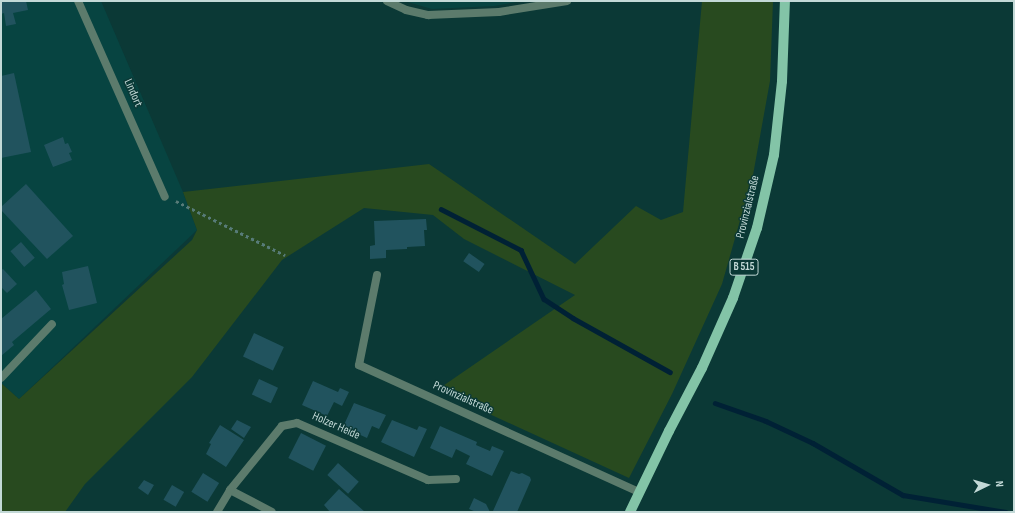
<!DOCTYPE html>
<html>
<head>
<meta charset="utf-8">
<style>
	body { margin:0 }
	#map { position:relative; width:1015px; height:513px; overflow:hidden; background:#0b3936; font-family:"Sofia Sans Condensed",sans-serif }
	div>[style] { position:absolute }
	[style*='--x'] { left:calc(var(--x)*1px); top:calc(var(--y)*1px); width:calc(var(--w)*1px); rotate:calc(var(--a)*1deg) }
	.built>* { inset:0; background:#074441 }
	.green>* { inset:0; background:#284a1f }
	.stream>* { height:4.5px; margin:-2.25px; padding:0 2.25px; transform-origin:2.25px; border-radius:2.25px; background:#002135 }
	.building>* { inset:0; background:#21535e; transform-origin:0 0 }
	.path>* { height:2.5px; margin-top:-1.25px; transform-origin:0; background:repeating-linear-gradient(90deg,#577b78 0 3px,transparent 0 6px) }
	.lane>* { height:8px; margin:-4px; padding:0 4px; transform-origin:4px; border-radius:4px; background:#5c7b6c }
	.street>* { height:8px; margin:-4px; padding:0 4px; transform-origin:4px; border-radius:4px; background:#5c7b6c }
	.primary>* { height:10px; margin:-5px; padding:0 5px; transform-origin:5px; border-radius:5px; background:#83c4a7 }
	span { translate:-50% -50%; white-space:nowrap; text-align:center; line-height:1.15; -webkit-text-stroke:3px #0b3936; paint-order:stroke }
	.shield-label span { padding:1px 3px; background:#0b3936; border:1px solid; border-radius:3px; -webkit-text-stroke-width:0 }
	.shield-label { font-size:11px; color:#c3d9d7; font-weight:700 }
	.street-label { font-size:12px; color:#c3d9d7 }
	.frame { position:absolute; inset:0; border:2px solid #c3d9d7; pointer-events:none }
	.north { position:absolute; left:967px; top:465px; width:40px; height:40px; -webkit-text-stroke:3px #0b3936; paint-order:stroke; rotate:85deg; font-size:11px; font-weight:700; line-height:16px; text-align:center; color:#c3d9d7 }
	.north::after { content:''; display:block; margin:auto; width:14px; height:18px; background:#c3d9d7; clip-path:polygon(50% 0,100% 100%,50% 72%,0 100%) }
</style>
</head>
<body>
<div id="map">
	<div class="built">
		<i style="clip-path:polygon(1px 1px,101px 1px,183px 192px,197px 230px,19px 399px,1px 383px)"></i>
		<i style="clip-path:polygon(404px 1px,522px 1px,494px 6px,432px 9px)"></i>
	</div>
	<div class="green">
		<i style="clip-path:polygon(702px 1px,773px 1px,770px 81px,753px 175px,722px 284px,672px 394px,629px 478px,437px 390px,575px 295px,464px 239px,433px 215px,364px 208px,282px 260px,192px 377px,85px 484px,65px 512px,1px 512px,1px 383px,19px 399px,192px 240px,197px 230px,183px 192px,429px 164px,575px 264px,636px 206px,661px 220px,683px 212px)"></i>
	</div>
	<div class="stream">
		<i style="--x:441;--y:209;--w:90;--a:27.1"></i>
		<i style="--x:521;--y:250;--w:54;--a:64.9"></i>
		<i style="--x:544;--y:299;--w:35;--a:33"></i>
		<i style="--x:573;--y:318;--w:111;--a:29.1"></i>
		<i style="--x:715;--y:403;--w:54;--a:19.4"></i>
		<i style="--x:766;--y:421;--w:52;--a:25.1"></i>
		<i style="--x:813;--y:443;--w:104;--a:30"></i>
		<i style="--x:903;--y:495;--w:104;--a:9.4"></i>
	</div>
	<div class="building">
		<i style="clip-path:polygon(1px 1px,26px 1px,28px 10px,13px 13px,16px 24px,6px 26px,4px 13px,1px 14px)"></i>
		<i style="clip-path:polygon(14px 73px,31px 152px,1px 158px,1px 76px)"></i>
		<i style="clip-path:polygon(63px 137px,65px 144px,68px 143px,72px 152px,69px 153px,72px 160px,53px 167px,44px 145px)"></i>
		<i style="clip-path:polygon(26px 184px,73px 236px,47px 259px,1px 210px,1px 207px)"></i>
		<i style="clip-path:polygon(426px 219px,427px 230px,424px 230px,425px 246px,407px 247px,407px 249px,386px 250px,386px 258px,370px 259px,370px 246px,375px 245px,374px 221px)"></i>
		<i style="left:21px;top:242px;width:21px;height:14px;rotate:49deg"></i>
		<i style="left:469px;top:253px;width:19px;height:10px;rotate:35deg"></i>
		<i style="clip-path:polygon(88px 266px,97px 303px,69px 310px,62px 285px,64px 284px,62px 272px)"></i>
		<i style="clip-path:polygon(3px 269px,17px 284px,7px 293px,1px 287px,1px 270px)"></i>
		<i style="clip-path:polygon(36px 290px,51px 309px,12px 342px,14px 345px,1px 356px,1px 319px)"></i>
		<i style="left:254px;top:333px;width:33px;height:26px;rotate:25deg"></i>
		<i style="left:259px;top:379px;width:21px;height:17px;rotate:25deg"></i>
		<i style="clip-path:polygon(313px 381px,338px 392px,340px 388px,349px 392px,342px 406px,334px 402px,327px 416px,302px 405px)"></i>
		<i style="clip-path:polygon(354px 403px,386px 415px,379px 429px,372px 426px,367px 438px,343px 427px)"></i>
		<i style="clip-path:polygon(237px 420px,251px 427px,244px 438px,231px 429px)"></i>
		<i style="clip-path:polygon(392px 420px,417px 430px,419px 426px,427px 429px,414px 457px,381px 442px)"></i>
		<i style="clip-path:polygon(220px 425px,244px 440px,226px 467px,206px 454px,211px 444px,209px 443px)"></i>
		<i style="clip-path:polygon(440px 426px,477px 442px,476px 445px,490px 451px,492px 446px,504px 451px,492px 476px,466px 464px,470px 456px,456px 449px,452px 458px,430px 448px)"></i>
		<i style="left:301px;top:433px;width:28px;height:28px;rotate:27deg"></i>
		<i style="left:338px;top:463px;width:28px;height:16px;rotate:42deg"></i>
		<i style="clip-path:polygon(511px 471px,519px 474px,522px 473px,530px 477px,531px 480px,517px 512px,496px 512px,493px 511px)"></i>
		<i style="left:203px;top:473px;width:19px;height:22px;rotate:32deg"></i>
		<i style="clip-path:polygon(144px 480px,154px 485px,148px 495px,138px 488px)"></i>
		<i style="left:172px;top:485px;width:14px;height:17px;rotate:30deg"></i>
		<i style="clip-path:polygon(339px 489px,365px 512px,330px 512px,324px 505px)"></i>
		<i style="clip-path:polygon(474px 498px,486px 504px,490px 512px,476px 512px,469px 509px)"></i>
	</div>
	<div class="path">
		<i style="--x:176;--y:201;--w:122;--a:26.4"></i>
	</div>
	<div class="lane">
		<i style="--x:387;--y:1;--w:21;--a:25"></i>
		<i style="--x:406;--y:10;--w:23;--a:13"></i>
		<i style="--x:428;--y:15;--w:71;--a:-2.4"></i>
		<i style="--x:499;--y:12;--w:69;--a:-9.2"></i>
		<i style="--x:377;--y:275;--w:92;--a:101.3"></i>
		<i style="--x:359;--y:365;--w:307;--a:24.4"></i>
		<i style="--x:1;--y:378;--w:74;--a:-46.6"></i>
	</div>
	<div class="street">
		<i style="--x:78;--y:1;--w:214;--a:66.1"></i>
		<i style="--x:230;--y:490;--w:47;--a:27.6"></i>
		<i style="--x:217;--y:512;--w:26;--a:-59"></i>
		<i style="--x:230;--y:490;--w:82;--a:-50.9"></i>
		<i style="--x:282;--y:426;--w:15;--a:-11"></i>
		<i style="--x:297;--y:423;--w:143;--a:23.5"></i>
		<i style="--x:428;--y:480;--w:28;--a:-2"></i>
	</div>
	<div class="primary">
		<i style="--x:630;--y:512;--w:90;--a:-64.3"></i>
		<i style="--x:669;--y:431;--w:71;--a:-62.4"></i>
		<i style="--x:702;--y:368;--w:77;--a:-66.1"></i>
		<i style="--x:733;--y:298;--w:74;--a:-71.1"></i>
		<i style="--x:757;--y:228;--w:75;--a:-76.9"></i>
		<i style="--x:774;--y:155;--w:74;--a:-83.8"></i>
		<i style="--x:782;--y:81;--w:80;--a:-87.9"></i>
	</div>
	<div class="shield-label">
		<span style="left:744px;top:267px">B 515</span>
	</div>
	<div class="street-label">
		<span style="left:133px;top:93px;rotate:66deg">Lindort</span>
		<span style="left:748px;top:207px;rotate:-76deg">Provinzialstraße</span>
		<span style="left:463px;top:398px;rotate:24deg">Provinzialstraße</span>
		<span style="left:336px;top:426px;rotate:24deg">Holzer Heide</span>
	</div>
	<div class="frame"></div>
	<div class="north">N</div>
</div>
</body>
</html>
